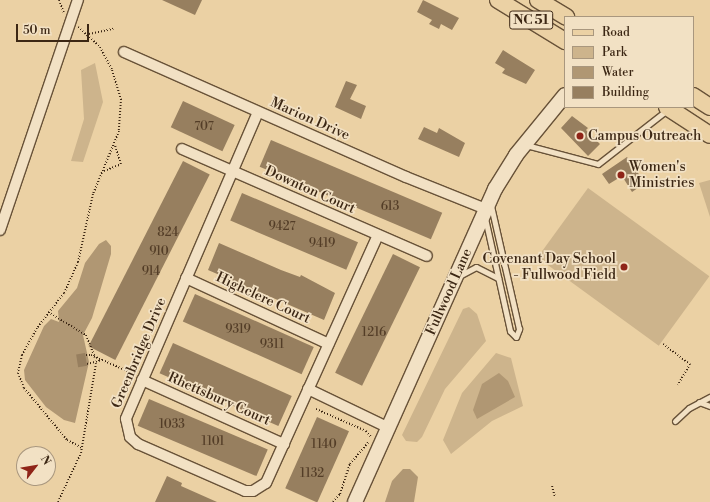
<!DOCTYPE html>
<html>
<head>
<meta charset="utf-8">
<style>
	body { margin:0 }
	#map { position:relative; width:710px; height:502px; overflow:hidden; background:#ebd1a4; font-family:"Libre Bodoni",serif }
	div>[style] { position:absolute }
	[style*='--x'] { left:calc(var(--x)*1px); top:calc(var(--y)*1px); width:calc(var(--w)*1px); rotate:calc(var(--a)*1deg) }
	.green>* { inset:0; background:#cdb48c; transform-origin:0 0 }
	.water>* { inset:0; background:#b09773 }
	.building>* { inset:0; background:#977f5f; transform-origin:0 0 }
	.path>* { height:2px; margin-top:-1px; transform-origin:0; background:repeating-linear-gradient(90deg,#3c2714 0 1px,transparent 0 3px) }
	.roads { filter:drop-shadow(1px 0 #685238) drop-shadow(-1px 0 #685238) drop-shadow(0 1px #685238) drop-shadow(0 -1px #685238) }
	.lane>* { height:5px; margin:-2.5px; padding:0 2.5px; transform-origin:2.5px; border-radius:2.5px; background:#f2e1c4 }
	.street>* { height:10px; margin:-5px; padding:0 5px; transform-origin:5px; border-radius:5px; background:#f2e1c4 }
	.secondary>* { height:14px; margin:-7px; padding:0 7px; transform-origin:7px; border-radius:7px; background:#f2e1c4 }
	.primary>* { height:16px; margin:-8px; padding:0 8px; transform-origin:8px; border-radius:8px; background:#ebd1a4 }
	.dots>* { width:11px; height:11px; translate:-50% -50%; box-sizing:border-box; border:2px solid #f2e1c4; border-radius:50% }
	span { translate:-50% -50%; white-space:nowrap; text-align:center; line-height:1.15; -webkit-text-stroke:3.5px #f2e1c4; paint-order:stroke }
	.number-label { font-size:12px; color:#533d27 }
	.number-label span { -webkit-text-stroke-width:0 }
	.shield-label span { padding:1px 3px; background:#f2e1c4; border:1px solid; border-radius:3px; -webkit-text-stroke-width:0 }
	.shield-label { font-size:13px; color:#3c2714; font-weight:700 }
	.street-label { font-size:14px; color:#3c2714 }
	.poi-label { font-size:14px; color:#3c2714 }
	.left { translate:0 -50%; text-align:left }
	.right { translate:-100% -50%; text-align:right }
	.legend { position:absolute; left:564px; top:16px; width:130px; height:92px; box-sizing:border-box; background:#f2e1c4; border:1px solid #a9977e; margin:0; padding:5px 7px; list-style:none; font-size:12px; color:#3c2714 }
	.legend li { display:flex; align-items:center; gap:8px; height:20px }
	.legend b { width:20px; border:1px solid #a9977e }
	.north { position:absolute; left:16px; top:446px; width:40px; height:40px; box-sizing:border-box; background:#f2e1c4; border:1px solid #a9977e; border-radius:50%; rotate:59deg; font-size:11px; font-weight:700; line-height:16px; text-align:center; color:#3c2714 }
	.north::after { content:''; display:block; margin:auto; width:14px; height:18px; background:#8f2418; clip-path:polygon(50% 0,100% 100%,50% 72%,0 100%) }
	.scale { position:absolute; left:16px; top:24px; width:73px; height:18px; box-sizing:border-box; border:2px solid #3c2714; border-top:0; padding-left:5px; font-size:12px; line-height:14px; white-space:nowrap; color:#3c2714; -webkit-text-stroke:3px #f2e1c4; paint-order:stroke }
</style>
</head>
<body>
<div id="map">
	<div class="green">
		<i style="clip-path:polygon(95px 63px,103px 102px,83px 162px,71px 161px,84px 119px,81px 70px)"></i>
		<i style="clip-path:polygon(710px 180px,710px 217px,699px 183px)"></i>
		<i style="left:588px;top:188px;width:150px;height:86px;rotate:36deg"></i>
		<i style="clip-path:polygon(469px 307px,477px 314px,486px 341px,445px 389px,422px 437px,417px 442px,406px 441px,402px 435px,463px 309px)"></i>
		<i style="clip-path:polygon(496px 353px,511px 358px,523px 406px,492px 421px,451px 454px,443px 440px,462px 393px)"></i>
	</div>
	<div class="water">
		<i style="clip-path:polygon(106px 240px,111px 246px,111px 254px,92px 318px,83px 335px,89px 362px,75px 423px,64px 420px,46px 407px,25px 380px,24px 370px,44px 326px,51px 319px,59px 322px,58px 311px,77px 288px,85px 263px,99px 244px)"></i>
		<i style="clip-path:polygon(499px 373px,508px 381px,515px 397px,477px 419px,473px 410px,482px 384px)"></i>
		<i style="clip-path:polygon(403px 469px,410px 469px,418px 477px,414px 502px,385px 502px,392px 481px)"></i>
	</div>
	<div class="building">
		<i style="clip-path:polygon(162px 0,202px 0,195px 15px)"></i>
		<i style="clip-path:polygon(423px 0,459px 18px,452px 30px,441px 24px,439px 29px,429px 24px,432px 20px,417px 12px)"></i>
		<i style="clip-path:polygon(503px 50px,535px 70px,526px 84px,502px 73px,505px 69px,495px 63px)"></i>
		<i style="clip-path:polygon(346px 81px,357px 85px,350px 99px,366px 106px,361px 119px,335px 107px)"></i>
		<i style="left:183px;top:101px;width:57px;height:29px;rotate:25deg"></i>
		<i style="clip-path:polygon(572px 116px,588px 128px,586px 130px,600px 144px,588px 156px,561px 128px)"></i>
		<i style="clip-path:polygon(424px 127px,437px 133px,439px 128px,465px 143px,459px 157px,418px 139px)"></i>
		<i style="left:271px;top:140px;width:186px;height:29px;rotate:23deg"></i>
		<i style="clip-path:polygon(627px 157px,645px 183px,632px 192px,622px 176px,609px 184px,602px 174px)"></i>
		<i style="left:183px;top:161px;width:30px;height:208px;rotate:27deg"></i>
		<i style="left:242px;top:193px;width:126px;height:30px;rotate:23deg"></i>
		<i style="clip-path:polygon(219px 243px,281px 270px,300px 277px,301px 275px,335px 293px,324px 320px,208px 270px)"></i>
		<i style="left:393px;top:254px;width:30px;height:132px;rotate:26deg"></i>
		<i style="left:195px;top:294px;width:130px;height:30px;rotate:24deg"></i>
		<i style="left:173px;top:343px;width:130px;height:33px;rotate:24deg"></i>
		<i style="left:85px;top:353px;width:13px;height:9px;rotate:81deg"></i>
		<i style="left:149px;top:399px;width:129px;height:29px;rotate:23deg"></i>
		<i style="left:317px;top:417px;width:35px;height:78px;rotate:24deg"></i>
		<i style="clip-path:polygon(167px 476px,182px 483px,181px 486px,217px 502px,155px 502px)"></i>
	</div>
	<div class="path">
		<i style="--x:59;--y:0;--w:14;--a:69"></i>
		<i style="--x:78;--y:27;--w:30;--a:42"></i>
		<i style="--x:100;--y:47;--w:26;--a:62"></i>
		<i style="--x:112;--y:70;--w:30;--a:73"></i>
		<i style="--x:121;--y:99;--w:32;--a:94"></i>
		<i style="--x:119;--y:131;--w:68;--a:112.4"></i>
		<i style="--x:93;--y:194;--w:70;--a:102.4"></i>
		<i style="--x:78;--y:262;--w:34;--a:114"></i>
		<i style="--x:64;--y:293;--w:44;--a:127.6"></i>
		<i style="--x:37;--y:328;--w:31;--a:119"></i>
		<i style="--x:22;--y:355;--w:18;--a:103"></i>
		<i style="--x:18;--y:373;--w:16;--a:68"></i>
		<i style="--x:24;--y:388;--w:67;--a:50.4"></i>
		<i style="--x:67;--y:440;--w:17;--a:28"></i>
		<i style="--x:89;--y:34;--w:25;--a:-12"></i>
		<i style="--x:104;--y:171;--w:18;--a:-22"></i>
		<i style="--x:121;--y:164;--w:20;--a:-108"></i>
		<i style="--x:48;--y:312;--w:44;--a:31.2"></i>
		<i style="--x:86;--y:335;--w:24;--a:68"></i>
		<i style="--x:663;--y:344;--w:34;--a:37"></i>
		<i style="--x:690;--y:364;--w:24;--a:120"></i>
		<i style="--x:86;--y:355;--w:5;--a:0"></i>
		<i style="--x:91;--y:355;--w:47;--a:23.8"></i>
		<i style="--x:87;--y:364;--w:16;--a:-15"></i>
		<i style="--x:316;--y:409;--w:55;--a:23.7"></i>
		<i style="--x:366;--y:431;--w:8;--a:50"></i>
		<i style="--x:552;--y:486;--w:11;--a:75"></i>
		<i style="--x:58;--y:502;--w:54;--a:-64.9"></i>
		<i style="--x:81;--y:453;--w:91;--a:-80.5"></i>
		<i style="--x:333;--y:502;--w:11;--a:-49"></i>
		<i style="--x:340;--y:494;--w:32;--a:-72"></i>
		<i style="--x:350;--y:464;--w:30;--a:-50"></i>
	</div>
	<div class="roads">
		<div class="lane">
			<i style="--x:526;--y:145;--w:74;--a:14.8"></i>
			<i style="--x:598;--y:164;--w:88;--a:-38"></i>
			<i style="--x:485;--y:218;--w:116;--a:77.5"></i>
			<i style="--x:510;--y:331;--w:8;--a:45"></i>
			<i style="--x:516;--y:337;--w:9;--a:-69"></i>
			<i style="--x:519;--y:329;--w:126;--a:-102.8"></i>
			<i style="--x:461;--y:275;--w:17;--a:-28"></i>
			<i style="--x:476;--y:267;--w:25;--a:27"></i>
			<i style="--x:699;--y:402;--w:12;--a:20"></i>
			<i style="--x:675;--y:421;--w:19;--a:-43"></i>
			<i style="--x:689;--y:408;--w:24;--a:-28"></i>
		</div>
		<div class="street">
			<i style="--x:124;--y:52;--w:308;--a:23.9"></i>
			<i style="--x:406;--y:177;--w:86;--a:21.8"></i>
			<i style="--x:258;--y:112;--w:334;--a:113.3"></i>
			<i style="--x:126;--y:419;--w:18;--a:77"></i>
			<i style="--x:130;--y:437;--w:11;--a:41"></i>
			<i style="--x:138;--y:444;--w:117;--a:23.7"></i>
			<i style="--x:245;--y:491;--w:8;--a:0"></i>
			<i style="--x:253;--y:491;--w:15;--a:-32"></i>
			<i style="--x:266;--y:483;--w:272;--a:-65.7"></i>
			<i style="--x:182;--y:149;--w:267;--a:23.6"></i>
			<i style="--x:0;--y:230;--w:243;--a:-71.3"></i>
			<i style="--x:186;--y:278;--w:157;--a:24.8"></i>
			<i style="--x:142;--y:380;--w:156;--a:24.3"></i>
			<i style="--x:308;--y:389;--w:90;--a:25.7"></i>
		</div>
		<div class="secondary">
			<i style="--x:355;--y:502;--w:343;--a:-65.9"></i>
			<i style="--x:495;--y:189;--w:40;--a:-58"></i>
			<i style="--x:516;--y:155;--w:77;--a:-50.8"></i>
		</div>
		<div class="primary">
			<i style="--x:498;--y:0;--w:79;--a:31.5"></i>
			<i style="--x:538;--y:0;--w:33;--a:31"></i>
			<i style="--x:693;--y:96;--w:20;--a:33"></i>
			<i style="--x:667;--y:107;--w:51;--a:33.1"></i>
		</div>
	</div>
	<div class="dots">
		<i style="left:580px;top:136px;background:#8f2418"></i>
		<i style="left:621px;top:175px;background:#8f2418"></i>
		<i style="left:624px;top:267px;background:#8f2418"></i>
	</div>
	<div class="number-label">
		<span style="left:204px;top:127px">707</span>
		<span style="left:390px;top:207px">613</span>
		<span style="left:282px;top:227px">9427</span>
		<span style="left:168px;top:233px">824</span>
		<span style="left:322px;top:244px">9419</span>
		<span style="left:159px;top:252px">910</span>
		<span style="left:151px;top:272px">914</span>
		<span style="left:238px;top:330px">9319</span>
		<span style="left:374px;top:333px">1216</span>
		<span style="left:272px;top:345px">9311</span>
		<span style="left:172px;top:425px">1033</span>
		<span style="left:213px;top:442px">1101</span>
		<span style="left:324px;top:445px">1140</span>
		<span style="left:312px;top:474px">1132</span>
	</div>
	<div class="shield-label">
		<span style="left:531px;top:20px">NC 51</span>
	</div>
	<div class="street-label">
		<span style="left:310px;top:119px;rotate:24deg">Marion Drive</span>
		<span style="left:310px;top:190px;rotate:24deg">Downton Court</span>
		<span style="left:449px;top:292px;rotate:-66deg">Fullwood Lane</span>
		<span style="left:263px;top:298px;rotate:25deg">Highclere Court</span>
		<span style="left:139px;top:353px;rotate:-67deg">Greenbridge Drive</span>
		<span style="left:219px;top:399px;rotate:24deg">Rhettsbury Court</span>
	</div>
	<div class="poi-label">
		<span class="left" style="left:588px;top:136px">Campus Outreach</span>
		<span class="left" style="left:629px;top:175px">Women's<br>Ministries</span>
		<span class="right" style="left:616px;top:267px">Covenant Day School<br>- Fullwood Field</span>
	</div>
	<ul class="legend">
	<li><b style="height:5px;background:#ebd1a4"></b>Road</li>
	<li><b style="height:11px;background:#cdb48c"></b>Park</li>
	<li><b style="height:11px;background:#b09773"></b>Water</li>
	<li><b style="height:11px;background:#977f5f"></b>Building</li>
	</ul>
	<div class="north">N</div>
	<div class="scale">50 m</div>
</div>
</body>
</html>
